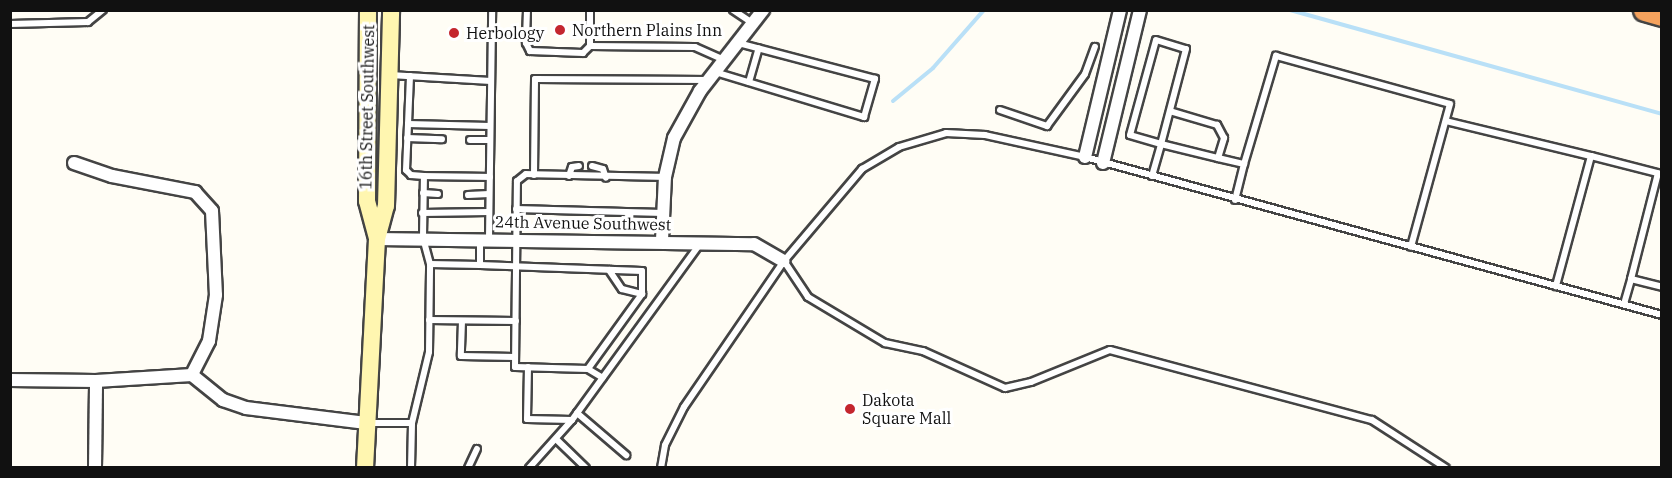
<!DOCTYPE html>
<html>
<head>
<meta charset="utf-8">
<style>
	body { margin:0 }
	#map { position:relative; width:1672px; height:478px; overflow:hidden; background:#fffdf5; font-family:"IBM Plex Serif",serif }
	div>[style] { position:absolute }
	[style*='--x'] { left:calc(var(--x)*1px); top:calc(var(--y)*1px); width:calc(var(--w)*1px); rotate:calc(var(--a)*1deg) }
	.stream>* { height:4px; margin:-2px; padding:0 2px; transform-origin:2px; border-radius:2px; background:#b9e0f7 }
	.roads { filter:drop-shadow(2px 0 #444) drop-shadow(-2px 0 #444) drop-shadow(0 2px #444) drop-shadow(0 -2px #444) }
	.service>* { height:6px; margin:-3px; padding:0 3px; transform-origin:3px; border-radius:3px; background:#fff }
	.minor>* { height:12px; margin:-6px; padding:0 6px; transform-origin:6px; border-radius:6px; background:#fff }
	.secondary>* { height:16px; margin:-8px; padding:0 8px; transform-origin:8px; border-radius:8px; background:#fff6b0 }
	.motorway>* { height:22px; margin:-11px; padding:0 11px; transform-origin:11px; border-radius:11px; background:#f5a25d }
	.dots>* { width:16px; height:16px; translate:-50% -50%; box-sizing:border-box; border:3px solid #fff; border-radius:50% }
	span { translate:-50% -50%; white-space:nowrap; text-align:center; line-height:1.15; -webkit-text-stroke:6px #fff; paint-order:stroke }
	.poi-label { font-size:16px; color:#111 }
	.left { translate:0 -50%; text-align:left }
	.street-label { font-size:16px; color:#111 }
	.frame { position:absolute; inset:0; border:12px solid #111; pointer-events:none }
</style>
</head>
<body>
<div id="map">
	<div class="stream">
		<i style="--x:1290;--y:10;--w:386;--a:15.6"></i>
		<i style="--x:893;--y:101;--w:52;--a:-39.5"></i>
		<i style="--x:933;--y:68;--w:77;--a:-48.7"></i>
	</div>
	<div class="roads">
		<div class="service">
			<i style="--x:527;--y:10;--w:33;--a:92"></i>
			<i style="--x:526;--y:43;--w:9;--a:63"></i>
			<i style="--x:530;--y:51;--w:53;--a:2.2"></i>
			<i style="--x:583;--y:53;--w:10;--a:-45"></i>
			<i style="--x:590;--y:46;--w:36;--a:-90"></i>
			<i style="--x:733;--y:10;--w:23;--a:34"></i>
			<i style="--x:10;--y:24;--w:78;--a:-1.5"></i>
			<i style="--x:88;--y:22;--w:19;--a:-39"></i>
			<i style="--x:590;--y:46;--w:105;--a:0.5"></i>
			<i style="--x:695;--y:47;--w:32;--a:24"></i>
			<i style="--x:715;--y:72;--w:156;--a:16.8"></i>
			<i style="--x:864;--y:117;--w:40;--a:-74"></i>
			<i style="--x:875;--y:79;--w:142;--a:-165.3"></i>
			<i style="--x:390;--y:75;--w:101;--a:3.4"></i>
			<i style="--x:749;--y:82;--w:35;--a:-74"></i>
			<i style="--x:1000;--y:110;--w:50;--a:18.8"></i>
			<i style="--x:1047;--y:126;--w:64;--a:-53.8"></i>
			<i style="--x:1085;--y:74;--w:29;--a:-70"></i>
			<i style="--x:1446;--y:121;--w:149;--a:13.6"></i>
			<i style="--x:1591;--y:156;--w:135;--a:105.1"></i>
			<i style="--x:408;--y:124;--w:48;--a:-87.6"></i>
			<i style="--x:407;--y:138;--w:35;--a:2"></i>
			<i style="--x:470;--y:140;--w:20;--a:0"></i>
			<i style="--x:1591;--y:156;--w:72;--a:14.4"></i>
			<i style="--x:1218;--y:158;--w:27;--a:13"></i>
			<i style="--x:1244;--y:164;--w:37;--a:104"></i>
			<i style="--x:1244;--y:164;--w:113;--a:-73.5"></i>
			<i style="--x:1276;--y:56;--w:180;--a:15.4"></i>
			<i style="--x:1450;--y:104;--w:148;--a:105.3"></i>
			<i style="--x:592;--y:166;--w:11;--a:15"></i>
			<i style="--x:603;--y:169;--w:9;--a:72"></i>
			<i style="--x:534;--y:175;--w:96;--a:-89.4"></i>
			<i style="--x:535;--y:79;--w:173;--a:0.3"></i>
			<i style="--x:424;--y:176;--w:13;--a:-176"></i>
			<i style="--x:411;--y:175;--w:7;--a:-135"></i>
			<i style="--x:406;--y:170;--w:46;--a:-87.5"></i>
			<i style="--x:408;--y:124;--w:82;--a:1.4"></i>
			<i style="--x:569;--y:176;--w:9;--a:-72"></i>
			<i style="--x:572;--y:167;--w:7;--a:-8"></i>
			<i style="--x:1152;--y:176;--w:33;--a:-74"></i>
			<i style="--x:1161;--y:144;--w:32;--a:-164"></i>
			<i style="--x:1130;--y:135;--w:98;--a:-74.7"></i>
			<i style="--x:1156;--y:40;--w:31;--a:17"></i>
			<i style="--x:1186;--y:49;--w:98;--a:104.7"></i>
			<i style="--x:1161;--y:144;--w:59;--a:13.8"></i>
			<i style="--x:1218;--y:158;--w:21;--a:-73"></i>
			<i style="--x:1224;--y:138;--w:15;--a:-118"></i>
			<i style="--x:1217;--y:125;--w:49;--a:-163.4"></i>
			<i style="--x:423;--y:193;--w:15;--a:4"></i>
			<i style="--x:468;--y:195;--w:21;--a:-3"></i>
			<i style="--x:516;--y:209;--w:147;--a:1.6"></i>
			<i style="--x:422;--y:213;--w:67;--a:-0.9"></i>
			<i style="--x:489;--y:238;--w:228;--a:-89.2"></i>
			<i style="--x:784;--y:261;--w:43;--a:56.3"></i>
			<i style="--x:808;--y:297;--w:90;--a:30.9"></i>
			<i style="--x:885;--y:343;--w:39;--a:12"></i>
			<i style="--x:923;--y:351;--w:90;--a:24.3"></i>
			<i style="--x:1005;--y:388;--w:27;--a:-13"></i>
			<i style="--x:1031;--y:382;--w:85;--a:-22.1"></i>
			<i style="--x:1110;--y:350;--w:271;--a:15"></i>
			<i style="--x:1372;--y:420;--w:88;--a:33"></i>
			<i style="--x:430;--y:264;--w:50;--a:1.1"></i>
			<i style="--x:480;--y:265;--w:26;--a:-90"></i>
			<i style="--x:480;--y:265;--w:162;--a:2.1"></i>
			<i style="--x:642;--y:271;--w:23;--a:90"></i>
			<i style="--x:642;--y:294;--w:92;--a:125.8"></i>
			<i style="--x:588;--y:369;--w:17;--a:31"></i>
			<i style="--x:609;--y:270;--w:23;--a:56"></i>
			<i style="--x:622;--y:289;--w:21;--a:14"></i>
			<i style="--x:1631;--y:279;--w:109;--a:-75.7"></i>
			<i style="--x:1624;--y:304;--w:26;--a:-74"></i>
			<i style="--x:1631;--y:279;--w:32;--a:14"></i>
			<i style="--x:429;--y:320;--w:87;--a:0.7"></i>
			<i style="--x:462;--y:321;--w:35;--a:92"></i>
			<i style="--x:461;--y:356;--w:54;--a:1.1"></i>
			<i style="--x:528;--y:367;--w:52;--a:91.1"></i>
			<i style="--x:527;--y:419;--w:45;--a:1.3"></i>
			<i style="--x:588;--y:369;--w:73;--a:-178.4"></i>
			<i style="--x:515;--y:367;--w:186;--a:-89.4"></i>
			<i style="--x:517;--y:181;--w:11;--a:-38"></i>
			<i style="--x:526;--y:174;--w:139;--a:1.2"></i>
			<i style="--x:577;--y:413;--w:65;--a:40.6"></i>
			<i style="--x:370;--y:423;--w:42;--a:0"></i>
			<i style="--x:557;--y:440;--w:40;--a:44"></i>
			<i style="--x:411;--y:468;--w:45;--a:-88.7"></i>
			<i style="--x:412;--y:423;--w:73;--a:-76.5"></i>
			<i style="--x:429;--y:352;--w:88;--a:-89.3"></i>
			<i style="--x:430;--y:264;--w:28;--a:-105"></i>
			<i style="--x:423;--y:237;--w:61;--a:-89.1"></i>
			<i style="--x:424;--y:176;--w:66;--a:0.9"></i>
			<i style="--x:468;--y:468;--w:21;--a:-65"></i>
			<i style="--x:529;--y:468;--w:64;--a:-48.1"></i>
			<i style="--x:572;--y:420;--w:216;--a:-54"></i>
			<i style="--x:661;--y:468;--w:23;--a:-80"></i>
			<i style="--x:665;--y:445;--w:42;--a:-63.4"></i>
			<i style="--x:684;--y:407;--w:177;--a:-55.6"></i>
			<i style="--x:784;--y:261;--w:121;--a:-49.7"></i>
			<i style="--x:862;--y:169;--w:43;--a:-30.7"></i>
			<i style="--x:899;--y:147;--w:49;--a:-16.6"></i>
			<i style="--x:946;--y:133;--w:39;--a:3"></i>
			<i style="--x:985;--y:135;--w:102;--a:12.4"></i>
			<i style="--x:1085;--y:157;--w:598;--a:15.31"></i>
		</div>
		<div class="minor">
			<i style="--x:1085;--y:157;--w:151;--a:-76.6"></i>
			<i style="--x:74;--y:163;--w:40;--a:18.9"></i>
			<i style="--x:112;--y:176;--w:85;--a:10.9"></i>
			<i style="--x:195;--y:192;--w:25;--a:48"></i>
			<i style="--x:212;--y:211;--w:84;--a:87.3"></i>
			<i style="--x:216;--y:295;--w:47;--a:98.7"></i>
			<i style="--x:209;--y:341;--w:38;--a:117"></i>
			<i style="--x:1103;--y:163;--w:157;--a:-76.4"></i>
			<i style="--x:377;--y:239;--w:377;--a:0.8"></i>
			<i style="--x:754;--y:244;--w:34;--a:30"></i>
			<i style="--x:662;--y:240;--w:63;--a:-87.3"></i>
			<i style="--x:665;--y:177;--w:40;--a:-77"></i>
			<i style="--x:674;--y:138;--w:54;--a:-61"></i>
			<i style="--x:700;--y:91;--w:103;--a:-52.1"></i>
			<i style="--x:10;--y:380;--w:86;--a:0.7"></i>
			<i style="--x:96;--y:381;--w:96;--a:-3.6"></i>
			<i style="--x:192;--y:375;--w:40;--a:39"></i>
			<i style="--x:223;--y:400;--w:24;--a:19"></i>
			<i style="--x:246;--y:408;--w:121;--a:7.1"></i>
			<i style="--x:95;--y:468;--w:87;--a:-89.3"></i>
		</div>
		<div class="secondary">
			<i style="--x:368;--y:10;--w:191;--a:90.3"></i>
			<i style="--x:367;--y:201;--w:38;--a:75"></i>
			<i style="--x:365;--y:468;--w:229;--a:-87"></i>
			<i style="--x:377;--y:239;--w:34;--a:-75"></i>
			<i style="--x:386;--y:206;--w:196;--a:-88.5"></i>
		</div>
		<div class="motorway">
			<i style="--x:1645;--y:10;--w:18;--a:16"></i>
		</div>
	</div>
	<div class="dots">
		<i style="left:560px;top:30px;background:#c4262e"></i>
		<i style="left:454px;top:33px;background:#c4262e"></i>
		<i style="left:850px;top:409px;background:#c4262e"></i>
	</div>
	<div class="poi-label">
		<span class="left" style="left:572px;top:30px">Northern Plains Inn</span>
		<span class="left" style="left:466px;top:33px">Herbology</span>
		<span class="left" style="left:862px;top:409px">Dakota<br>Square Mall</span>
	</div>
	<div class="street-label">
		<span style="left:367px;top:107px;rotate:-89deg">16th Street Southwest</span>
		<span style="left:583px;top:223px;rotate:1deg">24th Avenue Southwest</span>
	</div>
	<div class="frame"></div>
</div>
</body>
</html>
